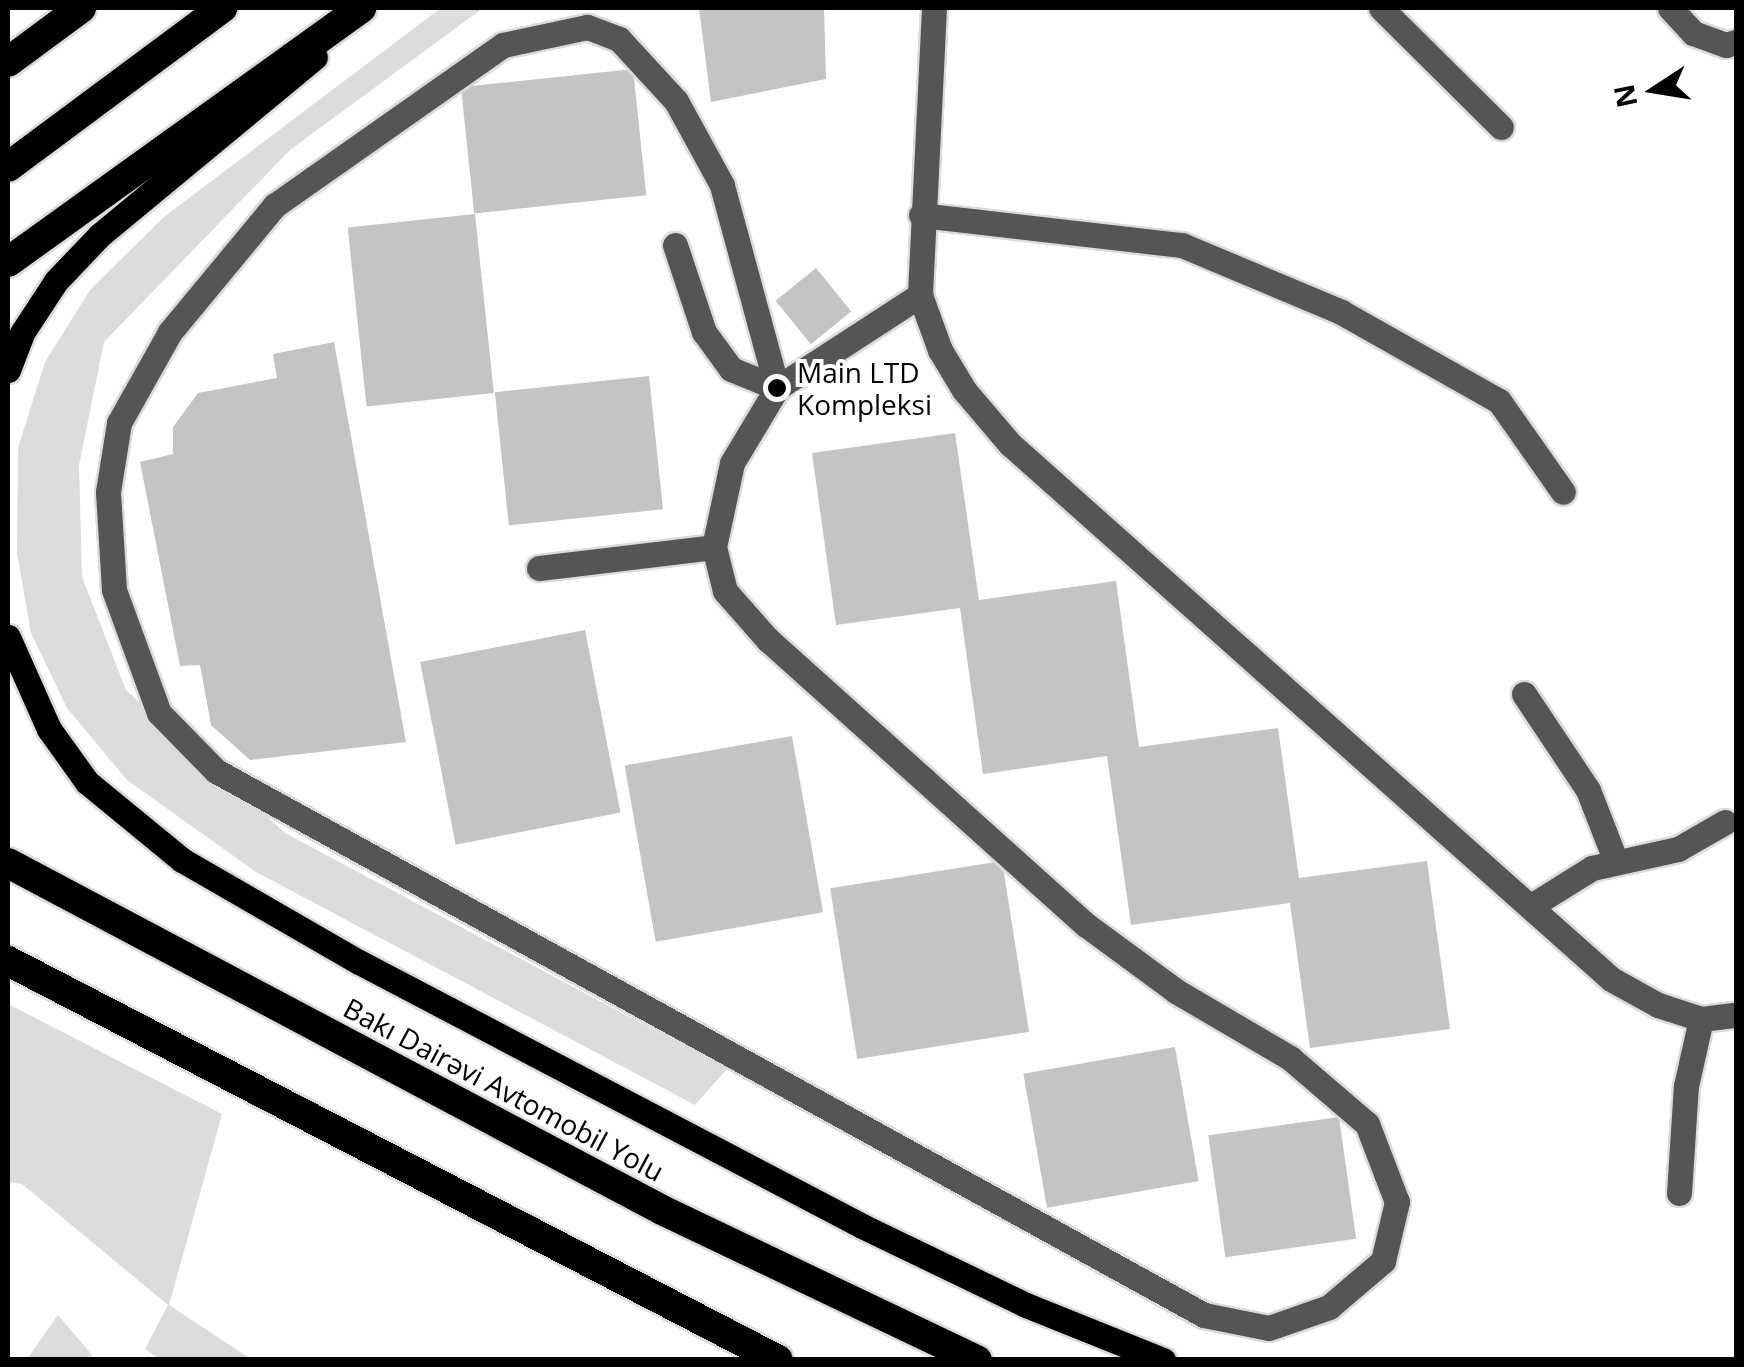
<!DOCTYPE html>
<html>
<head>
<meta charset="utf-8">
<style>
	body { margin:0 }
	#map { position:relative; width:1744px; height:1367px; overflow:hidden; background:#fff; font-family:"Open Sans",sans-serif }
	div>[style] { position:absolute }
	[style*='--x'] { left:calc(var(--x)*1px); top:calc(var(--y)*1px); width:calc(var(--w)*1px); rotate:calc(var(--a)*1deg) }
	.green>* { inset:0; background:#dcdcdc }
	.building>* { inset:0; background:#c4c4c4; transform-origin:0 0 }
	.roads { filter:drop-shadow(2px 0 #dbdbdb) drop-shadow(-2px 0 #dbdbdb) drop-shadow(0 2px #dbdbdb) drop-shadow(0 -2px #dbdbdb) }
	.minor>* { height:25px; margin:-12.5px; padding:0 12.5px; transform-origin:12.5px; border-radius:12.5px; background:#555 }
	.major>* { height:25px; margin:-12.5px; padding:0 12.5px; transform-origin:12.5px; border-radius:12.5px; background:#000 }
	.highway>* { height:30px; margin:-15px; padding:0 15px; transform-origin:15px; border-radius:15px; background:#000 }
	.dots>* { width:28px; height:28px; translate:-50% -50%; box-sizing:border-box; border:5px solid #fff; border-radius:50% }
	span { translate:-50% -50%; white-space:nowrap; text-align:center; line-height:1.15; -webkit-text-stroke:8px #fff; paint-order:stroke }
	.poi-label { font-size:28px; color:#000 }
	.left { translate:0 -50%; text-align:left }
	.street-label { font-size:28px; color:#000 }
	.frame { position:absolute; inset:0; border:10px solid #000; pointer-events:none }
	.north { position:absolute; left:1604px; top:40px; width:100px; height:100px; -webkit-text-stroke:8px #fff; paint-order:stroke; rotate:258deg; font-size:28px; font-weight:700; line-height:40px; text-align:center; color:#000 }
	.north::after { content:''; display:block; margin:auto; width:35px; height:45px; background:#000; clip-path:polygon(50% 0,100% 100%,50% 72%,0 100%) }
</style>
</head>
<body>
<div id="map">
	<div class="green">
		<i style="clip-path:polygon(441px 8px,483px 8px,290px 150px,104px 342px,79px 465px,82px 577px,126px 690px,285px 833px,727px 1069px,695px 1105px,256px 872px,127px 780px,67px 708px,31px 633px,17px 553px,18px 448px,45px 362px,90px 290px,164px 217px)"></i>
		<i style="clip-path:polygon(8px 1004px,222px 1114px,169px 1305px,251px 1359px,159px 1359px,145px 1349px,168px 1305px,22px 1184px,8px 1182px)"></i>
		<i style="clip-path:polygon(58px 1315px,92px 1355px,90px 1359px,27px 1359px)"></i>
	</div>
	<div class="building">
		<i style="clip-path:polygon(699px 8px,824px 8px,826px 79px,711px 102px)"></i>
		<i style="left:633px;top:69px;width:127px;height:173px;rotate:84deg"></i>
		<i style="left:475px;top:214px;width:180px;height:128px;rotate:84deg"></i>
		<i style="left:816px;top:268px;width:56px;height:52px;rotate:51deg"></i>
		<i style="clip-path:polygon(334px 342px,406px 742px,250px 760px,211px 725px,200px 665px,180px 666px,140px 462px,173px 454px,173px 427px,198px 393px,277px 378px,273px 354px)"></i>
		<i style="left:649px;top:376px;width:134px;height:155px;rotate:84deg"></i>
		<i style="clip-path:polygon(955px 433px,979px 600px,1116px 581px,1139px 747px,1278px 728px,1299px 878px,1427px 861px,1450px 1029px,1310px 1048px,1290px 903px,1131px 925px,1107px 756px,983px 774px,960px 608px,836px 625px,812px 453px)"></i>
		<i style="left:585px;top:630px;width:186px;height:168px;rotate:79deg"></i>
		<i style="left:792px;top:736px;width:179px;height:170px;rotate:80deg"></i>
		<i style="left:1002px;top:861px;width:173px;height:174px;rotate:81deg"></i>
		<i style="left:1175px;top:1047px;width:136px;height:154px;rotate:80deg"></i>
		<i style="left:1339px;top:1117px;width:123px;height:132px;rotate:82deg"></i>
	</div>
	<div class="roads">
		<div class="minor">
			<i style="--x:934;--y:8;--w:287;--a:92.8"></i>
			<i style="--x:920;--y:295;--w:59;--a:70"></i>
			<i style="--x:940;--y:350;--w:47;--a:59"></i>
			<i style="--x:964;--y:390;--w:71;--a:49.6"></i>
			<i style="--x:1010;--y:444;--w:805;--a:41.67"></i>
			<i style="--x:1611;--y:979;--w:54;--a:29"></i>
			<i style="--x:1658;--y:1005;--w:45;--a:18"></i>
			<i style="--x:1701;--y:1019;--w:35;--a:-7"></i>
			<i style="--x:1381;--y:8;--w:169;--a:44.8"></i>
			<i style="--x:1670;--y:8;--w:34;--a:47"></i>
			<i style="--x:1693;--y:33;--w:35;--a:20"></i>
			<i style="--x:1726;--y:45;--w:10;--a:-17"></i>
			<i style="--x:921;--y:215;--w:263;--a:6.6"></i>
			<i style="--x:1182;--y:245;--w:173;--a:22.8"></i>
			<i style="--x:1341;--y:312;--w:181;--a:29.4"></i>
			<i style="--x:1499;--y:401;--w:111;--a:54.9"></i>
			<i style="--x:675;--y:245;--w:92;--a:71.6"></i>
			<i style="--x:704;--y:332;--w:46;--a:53.9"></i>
			<i style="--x:731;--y:369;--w:50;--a:22.4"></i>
			<i style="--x:777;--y:388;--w:210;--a:-105.2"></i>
			<i style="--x:722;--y:185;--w:96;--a:-118.7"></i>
			<i style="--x:676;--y:101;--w:84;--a:-132.6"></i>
			<i style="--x:619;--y:39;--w:34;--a:-159"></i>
			<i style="--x:587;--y:27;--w:86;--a:167.9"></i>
			<i style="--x:503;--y:45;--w:279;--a:144.9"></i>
			<i style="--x:275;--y:205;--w:165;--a:129.6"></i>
			<i style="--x:170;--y:332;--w:104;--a:119.3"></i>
			<i style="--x:119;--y:423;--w:70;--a:99.1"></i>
			<i style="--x:108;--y:492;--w:98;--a:86.5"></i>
			<i style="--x:114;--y:590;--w:131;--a:69.9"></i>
			<i style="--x:159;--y:713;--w:81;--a:45.5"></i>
			<i style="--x:216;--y:771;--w:1128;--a:28.84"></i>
			<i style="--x:1204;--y:1315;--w:66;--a:11.3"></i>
			<i style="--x:1269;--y:1328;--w:64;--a:-19.3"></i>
			<i style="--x:1329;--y:1307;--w:71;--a:-40.4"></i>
			<i style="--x:1383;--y:1261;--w:61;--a:-76.7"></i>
			<i style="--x:1397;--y:1202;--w:84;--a:-111"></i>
			<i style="--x:1367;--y:1124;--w:101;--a:-139.4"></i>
			<i style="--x:1290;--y:1058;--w:132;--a:-149.6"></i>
			<i style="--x:1176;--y:991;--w:112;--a:-143.7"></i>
			<i style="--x:1086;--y:925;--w:426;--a:-138.1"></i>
			<i style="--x:769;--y:641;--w:67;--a:-131.3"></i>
			<i style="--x:725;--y:591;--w:45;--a:-104"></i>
			<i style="--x:714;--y:547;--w:86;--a:-77.9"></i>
			<i style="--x:732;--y:463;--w:87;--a:-59"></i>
			<i style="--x:777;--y:388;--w:171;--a:-33"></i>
			<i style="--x:539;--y:568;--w:176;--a:-6.8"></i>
			<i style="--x:1524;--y:694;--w:115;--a:56.3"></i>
			<i style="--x:1588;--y:790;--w:77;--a:68.7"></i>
			<i style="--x:1531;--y:906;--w:72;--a:-31.9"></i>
			<i style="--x:1592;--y:868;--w:88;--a:-12.5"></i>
			<i style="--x:1678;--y:849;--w:54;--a:-29.9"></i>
			<i style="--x:1679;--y:1193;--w:107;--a:-86.3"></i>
			<i style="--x:1686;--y:1086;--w:69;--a:-77.4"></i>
		</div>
		<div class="major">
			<i style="--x:8;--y:370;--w:40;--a:-69"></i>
			<i style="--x:22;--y:333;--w:62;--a:-56.8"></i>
			<i style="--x:56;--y:281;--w:64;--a:-46.3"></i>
			<i style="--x:100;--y:235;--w:279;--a:-39.6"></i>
			<i style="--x:8;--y:637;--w:101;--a:66"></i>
			<i style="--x:49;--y:729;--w:65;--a:54.4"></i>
			<i style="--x:87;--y:782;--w:123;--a:39.4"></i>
			<i style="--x:182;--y:860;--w:204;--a:30"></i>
			<i style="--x:359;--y:962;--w:568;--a:27.69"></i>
			<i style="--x:862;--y:1226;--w:182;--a:25.7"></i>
			<i style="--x:1026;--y:1305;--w:148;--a:21.9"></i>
		</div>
		<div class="highway">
			<i style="--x:8;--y:62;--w:91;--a:-36.5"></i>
			<i style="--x:8;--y:167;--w:267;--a:-36.6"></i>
			<i style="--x:8;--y:262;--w:435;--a:-35.7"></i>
			<i style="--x:8;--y:863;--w:740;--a:27.95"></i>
			<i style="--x:662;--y:1210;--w:349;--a:25.5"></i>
			<i style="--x:8;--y:961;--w:867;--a:27.39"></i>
		</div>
	</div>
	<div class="dots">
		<i style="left:777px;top:388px;background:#000"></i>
	</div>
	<div class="poi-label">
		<span class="left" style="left:797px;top:388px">Main LTD<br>Kompleksi</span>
	</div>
	<div class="street-label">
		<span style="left:504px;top:1089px;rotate:28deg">Bakı Dairəvi Avtomobil Yolu</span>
	</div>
	<div class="frame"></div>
	<div class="north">N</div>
</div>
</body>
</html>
